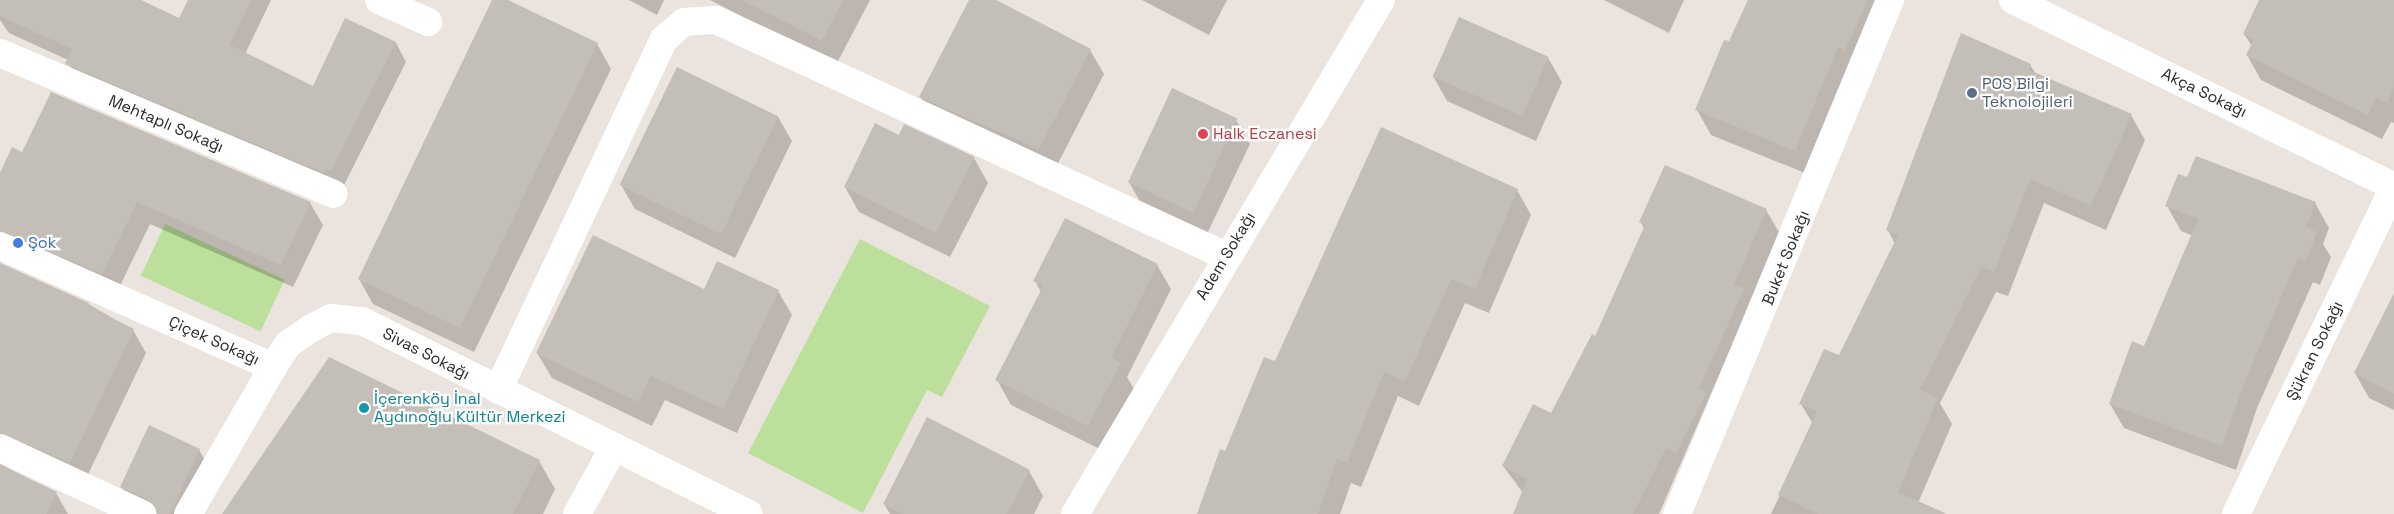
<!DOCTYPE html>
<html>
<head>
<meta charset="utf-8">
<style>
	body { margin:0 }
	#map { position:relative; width:2394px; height:514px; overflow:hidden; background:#ebe3dd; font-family:"Space Grotesk",sans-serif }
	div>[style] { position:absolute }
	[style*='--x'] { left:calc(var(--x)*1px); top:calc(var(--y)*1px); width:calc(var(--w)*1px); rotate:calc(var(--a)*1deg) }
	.green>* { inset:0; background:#bcdf9c; transform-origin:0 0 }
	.shadow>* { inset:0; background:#0003 }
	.building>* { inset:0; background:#c4beb8; transform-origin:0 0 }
	.minor>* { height:28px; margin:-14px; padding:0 14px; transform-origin:14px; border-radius:14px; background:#fff }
	.dots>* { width:14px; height:14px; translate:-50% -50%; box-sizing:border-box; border:2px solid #fff; border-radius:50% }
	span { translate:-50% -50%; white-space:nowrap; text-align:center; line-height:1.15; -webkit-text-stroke:4.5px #fff; paint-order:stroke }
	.service-label { font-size:16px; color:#4e5e75 }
	.left { translate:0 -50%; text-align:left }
	.street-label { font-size:16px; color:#2a2a2a }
	.health-label { font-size:16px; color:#be3a42 }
	.shop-label { font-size:16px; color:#366cbe }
	.culture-label { font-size:16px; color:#0d838f }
</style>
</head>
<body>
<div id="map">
	<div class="green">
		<i style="left:165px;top:224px;width:132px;height:57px;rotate:25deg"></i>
		<i style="clip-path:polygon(860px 239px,990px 306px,942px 397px,927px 390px,863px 513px,748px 453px)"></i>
	</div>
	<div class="shadow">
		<i style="clip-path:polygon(0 0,138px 0,180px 20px,190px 0,271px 0,245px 54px,314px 87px,346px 20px,396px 43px,406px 62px,342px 189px,77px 82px,68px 60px,9px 33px,0 20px)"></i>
		<i style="clip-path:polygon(494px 0,505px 0,597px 44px,611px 69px,474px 352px,373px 304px,359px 279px)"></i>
		<i style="clip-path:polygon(629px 0,664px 0,657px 15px)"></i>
		<i style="clip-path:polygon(710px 0,870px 0,836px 65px)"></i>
		<i style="clip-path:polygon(970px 0,993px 0,1090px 50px,1104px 74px,1053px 173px,934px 121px,920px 96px)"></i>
		<i style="clip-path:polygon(1142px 0,1227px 0,1209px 35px)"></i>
		<i style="clip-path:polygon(1604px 0,1684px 0,1669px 33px)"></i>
		<i style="clip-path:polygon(1749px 0,1886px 0,1810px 175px,1711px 135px,1697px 110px)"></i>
		<i style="clip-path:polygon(2326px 0,2394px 0,2394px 123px,2391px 122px,2382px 139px,2261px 80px,2247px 55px,2252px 46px,2244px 34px)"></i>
		<i style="clip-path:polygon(1548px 58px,1562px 82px,1536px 141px,1447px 101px,1433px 76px)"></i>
		<i style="clip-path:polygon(2030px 65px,2036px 74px,2131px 115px,2145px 140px,2106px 230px,2044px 203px,2008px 296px,1996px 292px,1940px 403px,1952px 424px,1918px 503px,1925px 514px,1771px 514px,1813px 424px,1801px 404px,1839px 357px,1895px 244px,1888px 230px)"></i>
		<i style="clip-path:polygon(778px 117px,792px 141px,735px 258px,635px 209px,621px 185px)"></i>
		<i style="clip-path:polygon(1236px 120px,1250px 144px,1206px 236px,1143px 207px,1129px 182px)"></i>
		<i style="clip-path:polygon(899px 136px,974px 158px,988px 183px,950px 257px,859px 212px,845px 187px)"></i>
		<i style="clip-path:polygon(23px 154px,310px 203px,323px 225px,293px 287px,150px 224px,115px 296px,3px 256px,0 263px,0 176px)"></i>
		<i style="clip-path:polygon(1517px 190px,1531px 215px,1489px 313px,1465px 303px,1419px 406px,1398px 396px,1361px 487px,1351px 483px,1340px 514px,1198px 514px,1226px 453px,1276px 363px)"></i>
		<i style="clip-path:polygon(2315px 203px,2329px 228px,2323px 244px,2331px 257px,2320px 285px,2313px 282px,2257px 408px,2236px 470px,2124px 428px,2110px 404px,2145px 348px,2193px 236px,2181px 231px,2167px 206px)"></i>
		<i style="clip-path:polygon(1766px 210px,1780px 234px,1659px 514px,1514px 514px,1523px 493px,1503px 466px,1552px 415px,1596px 337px,1644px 229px,1641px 222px)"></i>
		<i style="clip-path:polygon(0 264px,88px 304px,133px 330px,146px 353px,83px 485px,0 462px)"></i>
		<i style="clip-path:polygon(1157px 265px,1171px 289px,1127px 377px,1134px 389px,1102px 450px,1011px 405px,997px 380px,1041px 292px,1035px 281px)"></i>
		<i style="clip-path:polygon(705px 290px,778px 291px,792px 315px,737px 433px,665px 400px,652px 426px,552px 378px,537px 353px)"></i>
		<i style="clip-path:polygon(2394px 295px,2394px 410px,2369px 398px,2355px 373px)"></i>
		<i style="clip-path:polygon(199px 450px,210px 469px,189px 514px,152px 514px,132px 505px,121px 486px)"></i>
		<i style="clip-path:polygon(539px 461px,555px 489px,543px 514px,223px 514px)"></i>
		<i style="clip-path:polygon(0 464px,56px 493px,68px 514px,0 514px)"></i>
		<i style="clip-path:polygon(1029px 471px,1043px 496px,1034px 514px,890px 514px,884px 504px)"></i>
	</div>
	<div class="building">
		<i style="clip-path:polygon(0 0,141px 0,179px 18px,188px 0,251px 0,230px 45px,313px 86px,345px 18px,396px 42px,331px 171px,326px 169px,324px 173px,65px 64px,72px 49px,0 16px)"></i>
		<i style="clip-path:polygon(492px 0,508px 0,598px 43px,460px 328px,358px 279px)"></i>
		<i style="clip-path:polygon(742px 0,843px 0,822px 41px)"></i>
		<i style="clip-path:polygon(969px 0,996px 0,1091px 49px,1039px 149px,919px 97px)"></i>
		<i style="clip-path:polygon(1748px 0,1868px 0,1845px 50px,1838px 47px,1795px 151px,1695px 110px,1724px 40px,1729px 41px)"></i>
		<i style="clip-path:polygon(2259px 0,2394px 0,2394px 87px,2387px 103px,2376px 98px,2368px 115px,2246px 55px,2254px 39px,2243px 34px)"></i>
		<i style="left:1459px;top:17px;width:98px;height:65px;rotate:24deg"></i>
		<i style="clip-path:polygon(1961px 33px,2031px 64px,2029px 70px,2132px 114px,2091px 206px,2030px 179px,1994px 272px,1981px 267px,1920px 390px,1938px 398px,1898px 492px,1947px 514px,1818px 514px,1778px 495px,1817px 411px,1799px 404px,1824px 349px,1839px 355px,1898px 235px,1886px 230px)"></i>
		<i style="left:677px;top:67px;width:113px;height:131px;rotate:26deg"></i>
		<i style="left:1172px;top:88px;width:72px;height:104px;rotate:25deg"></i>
		<i style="clip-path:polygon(51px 92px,311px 202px,281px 265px,137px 202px,102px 274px,0 231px,0 173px,12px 147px,22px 152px)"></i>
		<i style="clip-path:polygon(875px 123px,899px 135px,904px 124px,975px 157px,936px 233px,844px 187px)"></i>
		<i style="clip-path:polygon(1381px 127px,1518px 189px,1475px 289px,1451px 279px,1405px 382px,1384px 372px,1347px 463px,1337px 459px,1318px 514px,1197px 514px,1220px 449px,1225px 451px,1264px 357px,1275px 361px)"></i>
		<i style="clip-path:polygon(2196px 156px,2316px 202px,2306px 227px,2317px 232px,2306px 261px,2298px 258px,2244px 383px,2222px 446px,2109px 404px,2132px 341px,2144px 346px,2198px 219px,2165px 206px,2178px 174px,2187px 177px)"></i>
		<i style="clip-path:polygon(1665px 165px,1767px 209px,1734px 285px,1744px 289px,1699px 388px,1707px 392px,1676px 453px,1666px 448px,1633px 514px,1513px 514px,1527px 479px,1502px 466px,1533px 404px,1551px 413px,1592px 334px,1595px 336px,1645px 225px,1639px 222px)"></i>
		<i style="clip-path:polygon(1065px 218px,1158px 264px,1111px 358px,1121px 363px,1088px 426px,995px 380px,1043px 286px,1033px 281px)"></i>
		<i style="clip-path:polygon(593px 235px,704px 289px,717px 261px,779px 290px,723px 409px,651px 376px,638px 402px,536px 353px)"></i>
		<i style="clip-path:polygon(0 263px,89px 303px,87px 306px,134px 329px,70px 463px,0 433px)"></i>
		<i style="clip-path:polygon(2394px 293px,2394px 394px,2354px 373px)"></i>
		<i style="clip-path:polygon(329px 357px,540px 460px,513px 514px,222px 514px)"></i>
		<i style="clip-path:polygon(927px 417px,1030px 470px,1007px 514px,902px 514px,883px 504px)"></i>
		<i style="clip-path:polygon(149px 425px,200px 449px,170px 514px,157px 514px,149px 500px,120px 487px)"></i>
		<i style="clip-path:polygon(0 465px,57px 492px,46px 514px,0 514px)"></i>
	</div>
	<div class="minor">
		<i style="--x:379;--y:0;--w:54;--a:24.2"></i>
		<i style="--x:2013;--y:0;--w:424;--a:26.1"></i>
		<i style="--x:0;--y:53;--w:362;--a:22.9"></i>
		<i style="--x:0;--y:246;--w:299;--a:23.9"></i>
		<i style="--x:273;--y:367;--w:170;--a:120"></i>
		<i style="--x:273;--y:367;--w:27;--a:-57"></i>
		<i style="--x:288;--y:344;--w:27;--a:-34"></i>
		<i style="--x:310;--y:329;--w:24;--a:-28"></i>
		<i style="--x:331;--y:318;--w:31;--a:6"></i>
		<i style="--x:362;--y:321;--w:432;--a:26.5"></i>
		<i style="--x:498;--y:390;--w:388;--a:-64.7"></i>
		<i style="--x:664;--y:39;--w:26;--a:-40"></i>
		<i style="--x:684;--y:22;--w:32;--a:-4"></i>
		<i style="--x:716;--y:20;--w:562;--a:24.83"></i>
		<i style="--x:0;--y:448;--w:157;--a:24.9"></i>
		<i style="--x:577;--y:514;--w:77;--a:-61.1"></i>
		<i style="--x:1075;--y:514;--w:598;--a:-59.23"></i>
		<i style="--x:1677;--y:514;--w:556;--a:-67.49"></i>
		<i style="--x:2236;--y:514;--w:363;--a:-64.2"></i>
	</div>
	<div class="dots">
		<i style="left:1972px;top:93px;background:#5c6f8a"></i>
		<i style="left:1203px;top:134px;background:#e0444e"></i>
		<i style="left:18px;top:243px;background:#3f7fe0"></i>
		<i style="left:364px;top:408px;background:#0f9aa8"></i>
	</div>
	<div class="service-label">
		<span class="left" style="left:1982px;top:93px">POS Bilgi<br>Teknolojileri</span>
	</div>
	<div class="street-label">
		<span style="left:2204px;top:93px;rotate:26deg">Akça Sokağı</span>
		<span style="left:166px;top:124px;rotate:23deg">Mehtaplı Sokağı</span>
		<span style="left:1226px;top:256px;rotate:-59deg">Adem Sokağı</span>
		<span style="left:1786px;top:258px;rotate:-68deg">Buket Sokağı</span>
		<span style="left:214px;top:341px;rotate:24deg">Çiçek Sokağı</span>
		<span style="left:2315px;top:351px;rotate:-64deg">Şükran Sokağı</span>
		<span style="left:426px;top:354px;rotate:27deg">Sivas Sokağı</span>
	</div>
	<div class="health-label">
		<span class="left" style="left:1213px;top:134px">Halk Eczanesi</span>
	</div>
	<div class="shop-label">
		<span class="left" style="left:28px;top:243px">Şok</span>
	</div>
	<div class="culture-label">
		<span class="left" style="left:374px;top:408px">İçerenköy İnal<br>Aydınoğlu Kültür Merkezi</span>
	</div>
</div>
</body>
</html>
